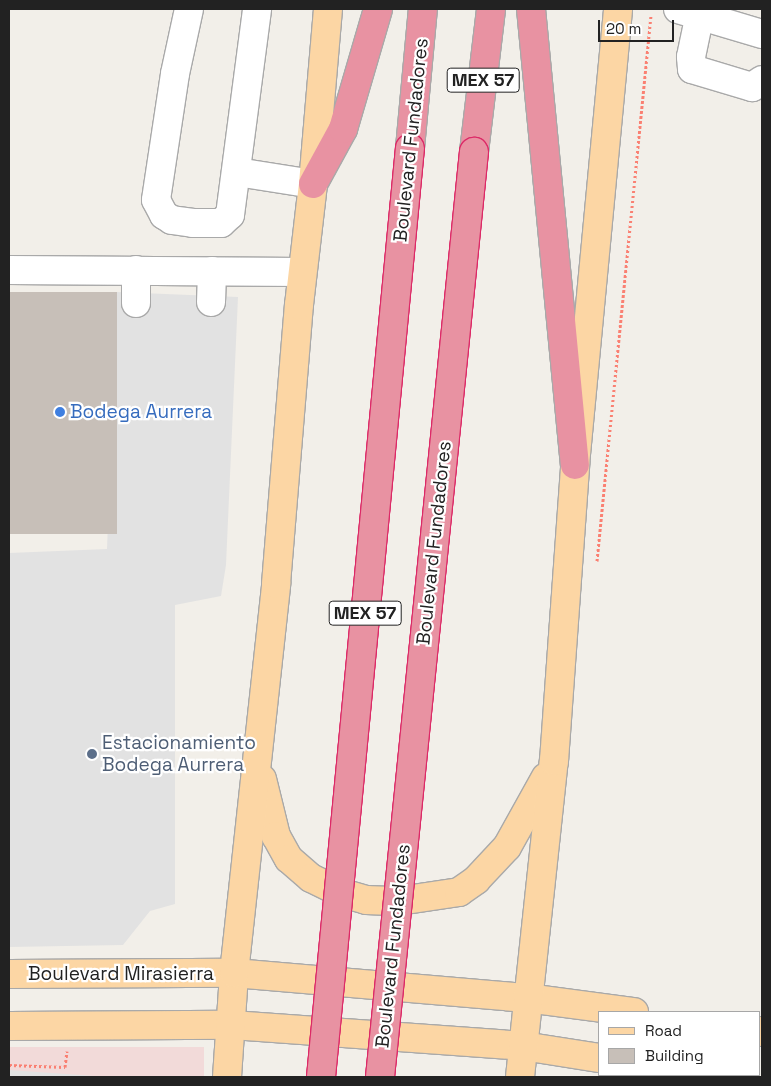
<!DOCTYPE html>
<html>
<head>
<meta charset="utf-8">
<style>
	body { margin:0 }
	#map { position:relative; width:771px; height:1086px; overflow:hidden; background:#f2efe9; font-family:"Space Grotesk",sans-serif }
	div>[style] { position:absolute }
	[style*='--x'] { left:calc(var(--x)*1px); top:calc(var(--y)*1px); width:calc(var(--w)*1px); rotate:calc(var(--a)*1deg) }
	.commercial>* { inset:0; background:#f2dad9; transform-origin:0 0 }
	.parking>* { inset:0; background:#e2e2e2 }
	.building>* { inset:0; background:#c7bfb8; transform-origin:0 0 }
	.path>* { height:3px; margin-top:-1.5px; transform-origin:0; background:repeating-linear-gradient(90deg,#fa8072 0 2.5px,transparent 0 5px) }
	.roads { filter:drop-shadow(1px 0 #a9a9a9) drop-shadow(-1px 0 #a9a9a9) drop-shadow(0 1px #a9a9a9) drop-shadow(0 -1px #a9a9a9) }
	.minor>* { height:28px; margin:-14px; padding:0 14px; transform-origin:14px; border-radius:14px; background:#fff }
	.major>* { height:28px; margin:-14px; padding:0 14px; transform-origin:14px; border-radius:14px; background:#fcd6a4 }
	.highway>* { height:28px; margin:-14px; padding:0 14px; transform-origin:14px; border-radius:14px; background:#e892a2 }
	.bridges { filter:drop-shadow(1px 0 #dc2a67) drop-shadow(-1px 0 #dc2a67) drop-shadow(0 1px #dc2a67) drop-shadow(0 -1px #dc2a67) }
	.highway-bridge>* { height:28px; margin:-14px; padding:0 14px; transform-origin:14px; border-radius:14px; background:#e892a2 }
	.dots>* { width:14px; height:14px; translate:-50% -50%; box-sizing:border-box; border:2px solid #fff; border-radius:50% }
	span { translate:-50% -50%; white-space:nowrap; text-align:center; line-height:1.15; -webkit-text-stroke:4.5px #fff; paint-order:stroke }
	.shield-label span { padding:1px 4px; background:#fff; border:1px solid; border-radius:4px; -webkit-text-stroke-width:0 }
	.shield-label { font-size:18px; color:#222; font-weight:700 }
	.street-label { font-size:19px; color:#222 }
	.shop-label { font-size:19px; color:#366cbe }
	.left { translate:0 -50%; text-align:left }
	.service-label { font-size:19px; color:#4e5e75 }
	.frame { position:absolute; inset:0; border:10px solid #222; pointer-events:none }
	.legend { position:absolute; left:598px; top:1011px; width:162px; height:65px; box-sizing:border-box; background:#fff; border:1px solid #a7a7a7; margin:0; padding:6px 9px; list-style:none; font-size:15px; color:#222 }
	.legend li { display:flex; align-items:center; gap:10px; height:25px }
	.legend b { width:25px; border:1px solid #a7a7a7 }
	.scale { position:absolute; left:598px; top:20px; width:76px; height:22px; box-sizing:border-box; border:2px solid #222; border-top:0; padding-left:6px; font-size:15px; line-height:18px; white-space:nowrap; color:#222; -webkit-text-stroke:4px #fff; paint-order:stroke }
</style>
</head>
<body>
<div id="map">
	<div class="commercial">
		<i style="left:9px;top:1047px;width:195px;height:30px"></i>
	</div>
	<div class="parking">
		<i style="clip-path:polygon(117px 292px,238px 297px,226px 565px,221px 596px,175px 605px,175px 904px,150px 911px,123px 945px,9px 947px,9px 553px,107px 549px)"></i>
		<i style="clip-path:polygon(9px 1070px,109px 1077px,9px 1077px)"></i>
	</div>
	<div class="building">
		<i style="left:9px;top:292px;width:108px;height:242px"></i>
	</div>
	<div class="path">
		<i style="--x:597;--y:561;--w:549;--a:-84.35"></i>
		<i style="--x:9;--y:1065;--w:56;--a:2"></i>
		<i style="--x:65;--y:1067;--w:16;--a:-83"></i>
	</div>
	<div class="roads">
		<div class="minor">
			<i style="--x:189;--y:9;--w:66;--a:102.2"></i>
			<i style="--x:175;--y:74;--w:127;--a:98.6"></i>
			<i style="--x:156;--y:200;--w:17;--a:62"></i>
			<i style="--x:164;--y:215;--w:9;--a:32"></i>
			<i style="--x:172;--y:220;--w:21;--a:8"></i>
			<i style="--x:193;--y:223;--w:28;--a:0"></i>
			<i style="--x:221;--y:223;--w:12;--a:-42"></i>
			<i style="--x:230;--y:215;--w:208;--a:-82.5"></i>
			<i style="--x:678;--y:9;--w:88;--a:16.6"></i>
			<i style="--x:701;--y:9;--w:49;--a:101.8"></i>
			<i style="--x:691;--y:57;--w:12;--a:85"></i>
			<i style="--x:692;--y:69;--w:63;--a:16.7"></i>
			<i style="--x:752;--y:87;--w:12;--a:-35"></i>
			<i style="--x:237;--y:172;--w:77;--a:9"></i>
			<i style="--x:9;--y:270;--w:293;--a:0.4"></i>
			<i style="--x:211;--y:302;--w:31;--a:-88"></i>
			<i style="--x:136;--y:303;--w:33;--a:-90"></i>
		</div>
		<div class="major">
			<i style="--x:262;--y:779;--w:59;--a:76.2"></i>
			<i style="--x:276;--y:836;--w:26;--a:61"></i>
			<i style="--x:289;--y:859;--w:29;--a:41"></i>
			<i style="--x:311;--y:878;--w:34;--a:26"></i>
			<i style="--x:342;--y:893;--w:25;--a:16"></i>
			<i style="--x:366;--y:900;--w:33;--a:2"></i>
			<i style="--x:399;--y:901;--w:61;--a:-8.5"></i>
			<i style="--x:459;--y:892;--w:21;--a:-35"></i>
			<i style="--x:476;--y:880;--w:45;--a:-46.8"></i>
			<i style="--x:507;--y:847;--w:80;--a:-60.9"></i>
			<i style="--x:9;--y:974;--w:225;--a:-0.3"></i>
			<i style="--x:234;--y:973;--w:294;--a:4.9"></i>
			<i style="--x:527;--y:998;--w:108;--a:7.5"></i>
			<i style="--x:9;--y:1026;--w:223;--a:-0.3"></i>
			<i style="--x:232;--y:1025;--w:292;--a:4.1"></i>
			<i style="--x:523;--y:1046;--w:78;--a:8.9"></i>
			<i style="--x:760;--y:1031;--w:2;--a:27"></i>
			<i style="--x:692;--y:1075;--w:12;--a:9"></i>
			<i style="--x:227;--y:1077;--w:104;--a:-86.1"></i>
			<i style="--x:234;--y:973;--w:391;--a:-83.8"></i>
			<i style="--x:276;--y:584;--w:280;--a:-85.3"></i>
			<i style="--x:299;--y:305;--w:122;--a:-83.4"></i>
			<i style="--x:313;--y:184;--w:176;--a:-85.1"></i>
			<i style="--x:520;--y:1077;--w:318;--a:-83.9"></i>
			<i style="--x:554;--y:761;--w:297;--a:-85.9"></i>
			<i style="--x:575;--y:465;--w:458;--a:-84.6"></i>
		</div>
		<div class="highway">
			<i style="--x:531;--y:9;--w:458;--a:84.5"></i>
			<i style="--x:410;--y:148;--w:140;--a:-84.7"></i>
			<i style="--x:474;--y:152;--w:144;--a:-83.2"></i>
			<i style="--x:313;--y:184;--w:63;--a:-61.4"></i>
			<i style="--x:343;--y:129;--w:125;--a:-73.7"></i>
		</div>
	</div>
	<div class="bridges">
		<div class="highway-bridge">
			<i style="--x:321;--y:1077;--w:933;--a:-84.53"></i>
			<i style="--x:380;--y:1077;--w:930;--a:-84.2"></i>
		</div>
	</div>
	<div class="dots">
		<i style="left:60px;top:412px;background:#3f7fe0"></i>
		<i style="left:92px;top:754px;background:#5c6f8a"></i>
	</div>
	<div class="shield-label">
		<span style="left:483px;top:80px">MEX 57</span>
		<span style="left:365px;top:613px">MEX 57</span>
	</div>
	<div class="street-label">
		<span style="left:411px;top:140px;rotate:-84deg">Boulevard Fundadores</span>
		<span style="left:434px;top:543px;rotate:-84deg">Boulevard Fundadores</span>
		<span style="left:393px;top:946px;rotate:-84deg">Boulevard Fundadores</span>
		<span style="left:121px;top:974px">Boulevard Mirasierra</span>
	</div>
	<div class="shop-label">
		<span class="left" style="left:70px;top:412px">Bodega Aurrera</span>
	</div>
	<div class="service-label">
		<span class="left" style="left:102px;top:754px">Estacionamiento<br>Bodega Aurrera</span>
	</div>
	<div class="frame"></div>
	<ul class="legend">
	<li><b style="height:6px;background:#fcd6a4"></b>Road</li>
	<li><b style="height:14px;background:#c7bfb8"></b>Building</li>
	</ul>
	<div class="scale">20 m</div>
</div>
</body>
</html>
